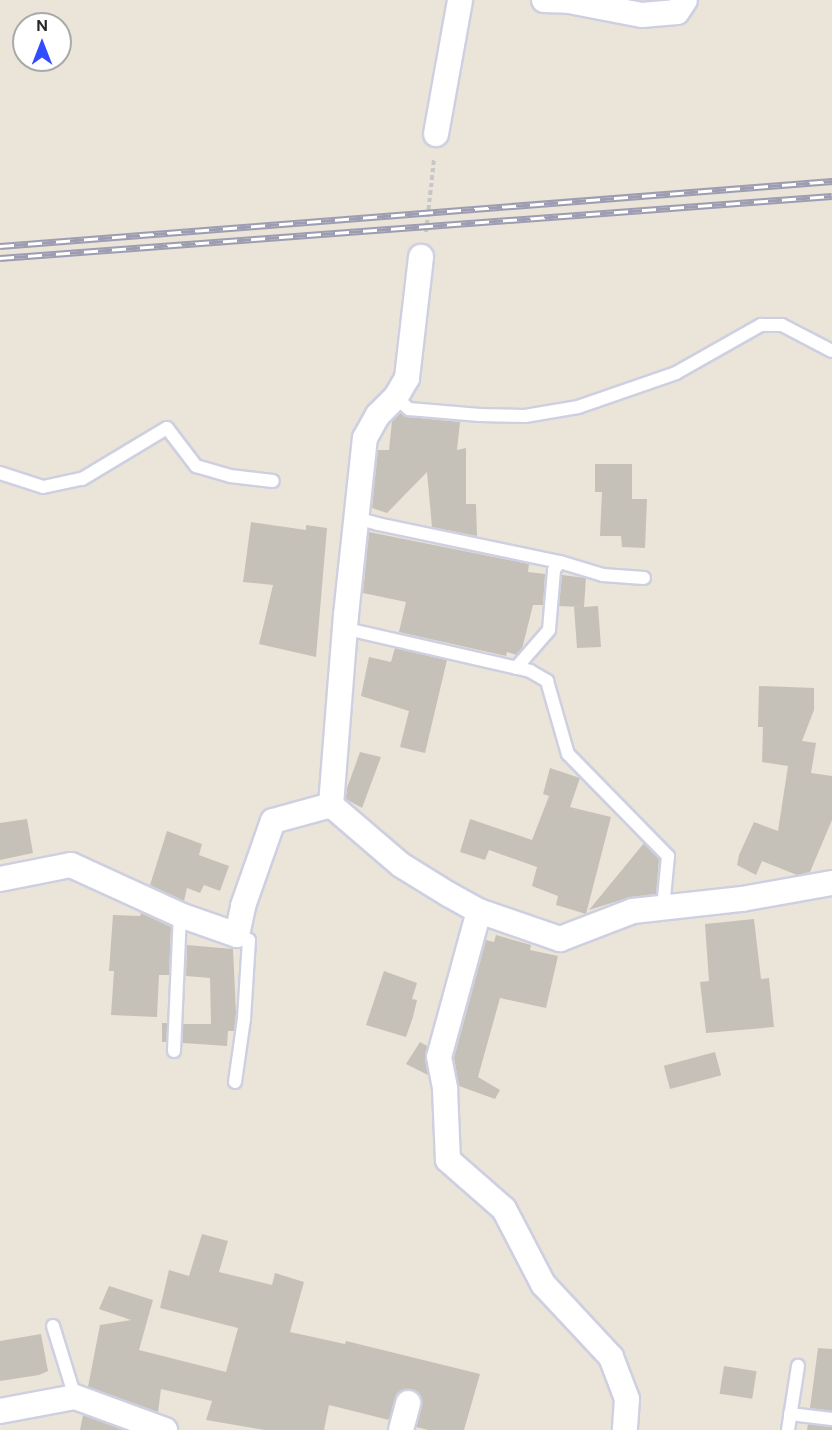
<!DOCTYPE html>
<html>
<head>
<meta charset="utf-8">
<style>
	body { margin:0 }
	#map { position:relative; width:832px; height:1430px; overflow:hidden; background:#ebe4d8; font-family:"DM Sans",sans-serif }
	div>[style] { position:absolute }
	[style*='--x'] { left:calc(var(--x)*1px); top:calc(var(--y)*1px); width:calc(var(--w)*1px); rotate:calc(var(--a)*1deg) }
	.building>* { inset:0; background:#c6c1b8; transform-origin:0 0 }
	.path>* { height:4px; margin-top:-2px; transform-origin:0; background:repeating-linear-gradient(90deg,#c7c7c7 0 4.5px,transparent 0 7.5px) }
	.roads { filter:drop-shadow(2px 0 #ced0e1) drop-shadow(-2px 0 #ced0e1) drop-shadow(0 2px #ced0e1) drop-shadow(0 -2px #ced0e1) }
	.lane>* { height:12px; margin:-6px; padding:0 6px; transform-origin:6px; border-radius:6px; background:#fff }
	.street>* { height:24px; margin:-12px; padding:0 12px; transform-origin:12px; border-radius:12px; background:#fff }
	.rail>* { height:7px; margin-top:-3.5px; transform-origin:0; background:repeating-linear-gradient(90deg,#fff 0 14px,#9c9db3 0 28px); box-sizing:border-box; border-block:2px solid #9c9db3 }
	span { translate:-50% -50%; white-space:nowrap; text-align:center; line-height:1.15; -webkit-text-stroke:5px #fff; paint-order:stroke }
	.north { position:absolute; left:12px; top:12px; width:60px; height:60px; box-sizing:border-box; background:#fff; border:2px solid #a9a9a9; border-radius:50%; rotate:0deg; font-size:16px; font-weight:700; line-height:24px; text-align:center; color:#282828 }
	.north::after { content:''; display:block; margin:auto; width:21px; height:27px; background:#334cfd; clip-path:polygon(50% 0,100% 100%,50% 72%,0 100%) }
</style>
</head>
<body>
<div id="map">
	<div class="building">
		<i style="clip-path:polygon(401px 413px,408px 417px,460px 422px,457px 450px,466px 448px,466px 504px,476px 504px,477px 536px,432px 527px,427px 472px,387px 513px,372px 508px,378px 450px,389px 450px,392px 421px)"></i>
		<i style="clip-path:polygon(595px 464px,632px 464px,632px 499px,647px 499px,645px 548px,622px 547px,621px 536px,600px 536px,602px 492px,595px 492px)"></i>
		<i style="clip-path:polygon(251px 522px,306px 530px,306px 525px,327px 528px,316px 657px,259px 644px,273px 585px,243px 582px)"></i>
		<i style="clip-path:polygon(369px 532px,529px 564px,528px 572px,545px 574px,543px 605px,533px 605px,522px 649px,517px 655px,507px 652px,506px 656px,399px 632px,406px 602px,363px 593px)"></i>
		<i style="clip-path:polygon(562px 575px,586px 578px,584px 607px,598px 606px,601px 647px,577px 648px,574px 607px,581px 607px,559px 606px)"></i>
		<i style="clip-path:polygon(395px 648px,447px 660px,425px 753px,400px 747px,409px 711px,361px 696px,369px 657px,391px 662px)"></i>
		<i style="clip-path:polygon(759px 686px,814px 688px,814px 710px,802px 741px,816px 743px,811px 773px,832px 776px,832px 820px,810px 872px,797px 875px,762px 861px,756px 875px,737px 865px,739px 855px,754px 822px,778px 831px,788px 766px,762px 762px,763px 727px,758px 727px)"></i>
		<i style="clip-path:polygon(360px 752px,381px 757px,362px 808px,346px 799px,347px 788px)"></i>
		<i style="clip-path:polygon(550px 768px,580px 778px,570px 807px,611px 817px,586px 914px,556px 905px,558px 896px,532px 886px,537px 867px,489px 850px,485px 860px,460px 852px,470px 819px,532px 840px,549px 796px,543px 794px)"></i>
		<i style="clip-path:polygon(27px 819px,33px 853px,0 860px,0 823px)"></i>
		<i style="clip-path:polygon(167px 831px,202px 844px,199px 855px,229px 866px,220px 891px,204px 885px,200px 893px,187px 888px,184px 901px,150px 885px)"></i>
		<i style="clip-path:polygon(644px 843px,659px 859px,656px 894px,631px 897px,589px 910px)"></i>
		<i style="clip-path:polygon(141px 913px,171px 927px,169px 975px,159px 975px,157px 1017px,111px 1015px,114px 971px,109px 971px,113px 915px,140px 916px)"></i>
		<i style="clip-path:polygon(754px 919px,761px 979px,769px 978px,774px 1027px,706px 1033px,700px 982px,709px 981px,705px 924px)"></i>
		<i style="clip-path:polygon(496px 935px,531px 945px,530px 950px,558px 956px,546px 1008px,500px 998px,478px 1077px,500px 1090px,495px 1099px,459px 1086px,454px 1058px,486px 940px,494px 942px)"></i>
		<i style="clip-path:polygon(187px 945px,233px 949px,236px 1013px,234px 1031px,228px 1031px,227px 1046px,183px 1043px,183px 1024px,211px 1024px,210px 978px,186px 976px)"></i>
		<i style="clip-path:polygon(384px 971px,417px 983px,412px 999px,417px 1000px,413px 1017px,406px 1037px,366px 1025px)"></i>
		<i style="left:162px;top:1023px;width:5px;height:19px"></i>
		<i style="clip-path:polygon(420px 1042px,427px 1046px,425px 1059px,428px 1075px,406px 1064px)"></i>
		<i style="left:715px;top:1052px;width:24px;height:53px;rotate:75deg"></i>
		<i style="clip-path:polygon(202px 1234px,228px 1241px,219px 1272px,272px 1285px,275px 1273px,304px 1282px,290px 1332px,345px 1344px,346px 1341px,480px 1374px,464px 1430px,428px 1430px,416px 1427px,422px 1400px,418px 1393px,411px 1389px,397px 1393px,389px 1420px,329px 1405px,324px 1430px,265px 1430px,206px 1420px,212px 1401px,161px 1389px,158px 1412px,88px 1387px,100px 1325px,131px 1320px,99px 1309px,109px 1286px,153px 1300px,139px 1350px,226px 1372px,238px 1328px,160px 1308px,169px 1270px,189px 1276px)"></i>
		<i style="clip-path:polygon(41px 1334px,48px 1371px,39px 1375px,0 1381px,0 1341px)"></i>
		<i style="clip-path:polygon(818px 1348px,832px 1349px,832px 1411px,810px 1408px)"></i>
		<i style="left:724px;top:1366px;width:33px;height:28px;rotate:9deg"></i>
		<i style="clip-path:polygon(83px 1415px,124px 1430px,80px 1430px)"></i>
		<i style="clip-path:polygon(808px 1424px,832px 1427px,832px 1430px,807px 1430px)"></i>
	</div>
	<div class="path">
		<i style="--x:426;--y:232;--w:73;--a:-83.7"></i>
	</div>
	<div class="roads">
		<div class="lane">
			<i style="--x:396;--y:397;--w:18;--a:43"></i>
			<i style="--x:409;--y:409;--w:71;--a:4.8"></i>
			<i style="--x:480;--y:415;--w:45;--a:1.3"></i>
			<i style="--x:525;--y:416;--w:54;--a:-9.6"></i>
			<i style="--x:578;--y:407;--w:104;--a:-19.1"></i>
			<i style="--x:676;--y:373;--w:98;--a:-29.5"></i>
			<i style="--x:761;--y:325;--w:21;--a:0"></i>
			<i style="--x:782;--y:325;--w:56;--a:27.5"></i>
			<i style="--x:0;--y:473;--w:45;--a:18"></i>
			<i style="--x:43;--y:487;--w:40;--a:-12"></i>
			<i style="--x:82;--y:479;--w:99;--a:-31"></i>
			<i style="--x:167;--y:428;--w:48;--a:52.7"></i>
			<i style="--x:196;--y:466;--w:35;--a:16"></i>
			<i style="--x:230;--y:476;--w:43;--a:6.6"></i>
			<i style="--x:356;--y:518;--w:23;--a:15"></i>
			<i style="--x:378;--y:524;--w:186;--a:11.8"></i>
			<i style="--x:560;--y:562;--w:45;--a:16.8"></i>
			<i style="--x:603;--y:575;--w:41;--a:4.2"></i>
			<i style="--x:347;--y:629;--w:188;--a:12.9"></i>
			<i style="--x:530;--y:671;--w:20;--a:30"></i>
			<i style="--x:547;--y:681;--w:76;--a:74"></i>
			<i style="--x:568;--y:754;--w:143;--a:45.6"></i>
			<i style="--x:668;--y:856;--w:52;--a:95.5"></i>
			<i style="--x:516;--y:668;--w:50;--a:-49"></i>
			<i style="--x:549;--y:630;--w:60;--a:-85.2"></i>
			<i style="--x:554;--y:570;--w:10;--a:-53"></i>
			<i style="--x:174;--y:1051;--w:136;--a:-87.5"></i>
			<i style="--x:235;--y:1082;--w:64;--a:-81.9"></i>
			<i style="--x:244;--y:1019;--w:79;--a:-86.4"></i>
			<i style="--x:249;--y:940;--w:13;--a:-157"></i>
			<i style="--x:53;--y:1326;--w:74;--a:72.8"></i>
			<i style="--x:790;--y:1414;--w:42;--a:6.8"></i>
			<i style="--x:788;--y:1430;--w:65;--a:-81.1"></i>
		</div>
		<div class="street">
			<i style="--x:544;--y:0;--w:25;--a:2"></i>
			<i style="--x:569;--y:1;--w:74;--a:10.9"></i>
			<i style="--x:642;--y:15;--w:35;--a:-5"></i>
			<i style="--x:677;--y:12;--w:14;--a:-56"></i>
			<i style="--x:436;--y:134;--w:136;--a:-79.8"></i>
			<i style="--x:331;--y:805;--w:191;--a:-85.5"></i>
			<i style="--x:346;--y:615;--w:178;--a:-83.9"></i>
			<i style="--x:365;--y:438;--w:26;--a:-61"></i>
			<i style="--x:378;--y:415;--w:25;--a:-45"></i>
			<i style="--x:396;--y:397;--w:22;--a:-60"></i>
			<i style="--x:407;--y:378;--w:122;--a:-83.4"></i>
			<i style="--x:331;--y:805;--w:92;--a:40.6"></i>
			<i style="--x:401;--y:865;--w:55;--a:31.7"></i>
			<i style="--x:448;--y:894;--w:35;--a:29"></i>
			<i style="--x:479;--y:911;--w:86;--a:19.1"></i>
			<i style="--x:560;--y:939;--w:78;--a:-21"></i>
			<i style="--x:633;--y:911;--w:110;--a:-6.3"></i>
			<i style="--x:742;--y:899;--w:91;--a:-10.1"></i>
			<i style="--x:0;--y:879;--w:72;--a:-11.2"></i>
			<i style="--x:71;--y:865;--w:120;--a:24.6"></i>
			<i style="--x:180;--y:915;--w:60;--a:19.3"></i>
			<i style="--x:237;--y:935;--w:30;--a:-78"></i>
			<i style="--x:243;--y:906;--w:90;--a:-70.6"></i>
			<i style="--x:273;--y:821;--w:60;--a:-15.4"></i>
			<i style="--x:479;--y:911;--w:151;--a:105.3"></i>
			<i style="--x:439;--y:1057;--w:33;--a:79"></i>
			<i style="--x:445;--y:1089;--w:71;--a:87.6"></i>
			<i style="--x:448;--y:1160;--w:74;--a:41.2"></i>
			<i style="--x:504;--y:1209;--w:85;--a:62.5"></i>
			<i style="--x:543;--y:1284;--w:100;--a:47"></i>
			<i style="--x:611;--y:1357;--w:45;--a:69.1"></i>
			<i style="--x:627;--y:1399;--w:31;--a:94"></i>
			<i style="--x:0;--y:1411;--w:76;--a:-10.6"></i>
			<i style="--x:75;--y:1397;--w:96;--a:20.1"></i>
			<i style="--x:401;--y:1430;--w:28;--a:-75"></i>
		</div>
	</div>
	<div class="rail">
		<i style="--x:0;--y:246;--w:835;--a:-4.47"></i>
		<i style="--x:0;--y:258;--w:834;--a:-4.26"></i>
	</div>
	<div class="north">N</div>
</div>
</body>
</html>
